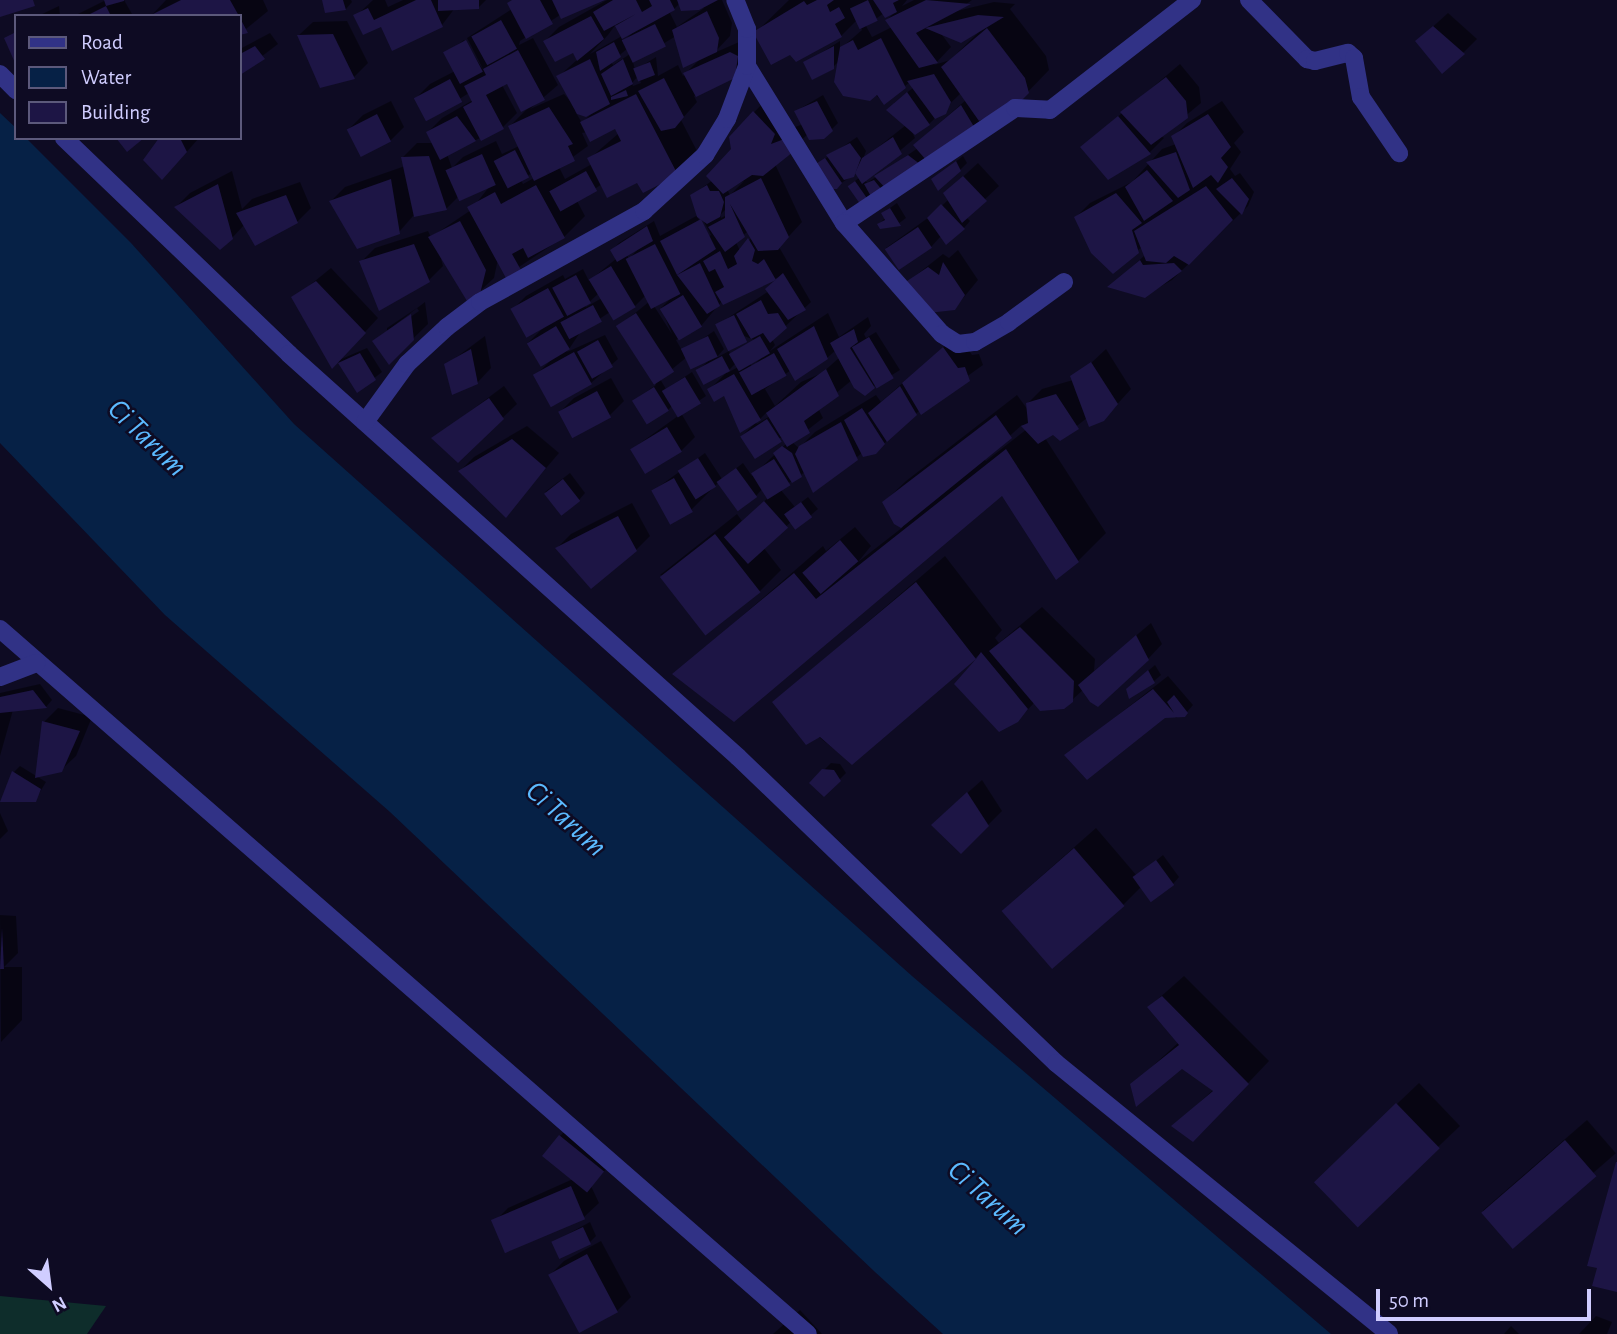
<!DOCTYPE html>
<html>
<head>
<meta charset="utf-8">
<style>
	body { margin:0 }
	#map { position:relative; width:1617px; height:1334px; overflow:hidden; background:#0e0b23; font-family:"Alegreya Sans",sans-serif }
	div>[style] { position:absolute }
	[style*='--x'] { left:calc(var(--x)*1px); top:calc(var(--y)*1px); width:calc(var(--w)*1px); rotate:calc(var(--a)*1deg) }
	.green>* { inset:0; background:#0e2d2b }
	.water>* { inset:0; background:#062146 }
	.shadow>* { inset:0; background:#0007; transform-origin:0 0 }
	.building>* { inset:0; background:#1d1545; transform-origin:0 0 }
	.minor>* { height:18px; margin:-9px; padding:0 9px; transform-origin:9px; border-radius:9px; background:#313286 }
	span { translate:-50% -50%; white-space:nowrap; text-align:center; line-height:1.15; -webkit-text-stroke:5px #0e0b23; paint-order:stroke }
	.water-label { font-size:30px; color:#5bbaff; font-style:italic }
	.legend { position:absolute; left:14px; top:14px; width:228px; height:126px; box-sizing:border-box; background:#0e0b23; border:2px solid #5c597b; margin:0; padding:9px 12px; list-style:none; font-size:21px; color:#d0cdff }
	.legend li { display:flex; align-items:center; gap:14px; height:35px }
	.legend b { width:35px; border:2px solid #5c597b }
	.north { position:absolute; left:14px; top:1250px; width:70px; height:70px; -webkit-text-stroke:5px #0e0b23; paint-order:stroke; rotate:152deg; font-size:19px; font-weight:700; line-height:28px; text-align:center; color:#d0cdff }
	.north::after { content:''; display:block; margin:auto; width:24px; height:32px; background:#d0cdff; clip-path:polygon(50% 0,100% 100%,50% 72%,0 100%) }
	.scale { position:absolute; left:1376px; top:1289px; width:215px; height:32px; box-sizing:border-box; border:4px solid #d0cdff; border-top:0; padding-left:9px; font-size:21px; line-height:24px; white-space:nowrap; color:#d0cdff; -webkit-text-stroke:5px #0e0b23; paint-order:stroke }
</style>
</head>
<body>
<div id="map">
	<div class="green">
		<i style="clip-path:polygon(0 1296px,106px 1306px,87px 1334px,0 1334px)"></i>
	</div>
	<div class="water">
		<i style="clip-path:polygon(0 113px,16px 128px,16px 138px,26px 138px,131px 243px,294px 424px,912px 976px,1331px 1334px,943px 1334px,875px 1272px,390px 812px,165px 615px,0 443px)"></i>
	</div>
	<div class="shadow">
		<i style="clip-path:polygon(106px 0,124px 0,132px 14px,74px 16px)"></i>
		<i style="clip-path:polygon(166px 0,263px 0,268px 11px,240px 34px,240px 16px,151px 16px)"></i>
		<i style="clip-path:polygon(324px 0,351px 0,352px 2px,346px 9px,326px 11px)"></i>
		<i style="clip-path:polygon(373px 0,385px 0,388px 7px,403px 0,486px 0,479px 7px,455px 8px,442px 25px,393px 49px,382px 25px,356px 16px)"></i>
		<i style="clip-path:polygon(evenodd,512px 0,600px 0,560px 15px,520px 41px,519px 45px,533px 38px,558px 85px,530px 109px,564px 94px,573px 104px,559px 76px,578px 59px,574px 51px,545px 41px,559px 27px,607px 0,722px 0,732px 23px,730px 36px,714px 53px,746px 39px,752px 42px,734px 77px,694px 96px,697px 102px,681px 120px,698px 153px,677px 174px,602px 184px,577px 201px,585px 216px,564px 237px,507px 275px,498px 259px,494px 278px,479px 292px,439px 251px,443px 266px,429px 280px,361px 262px,375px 248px,428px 231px,431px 237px,471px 210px,489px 187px,460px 195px,446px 209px,413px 216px,399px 232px,331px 201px,345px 187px,405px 166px,403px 157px,417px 143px,433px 143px,428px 132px,442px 118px,473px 100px,469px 93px,427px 119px,416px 98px,430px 84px,455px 71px,446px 53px,464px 40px,484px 71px,467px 38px,512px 9px,512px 0,680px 3px,682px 9px,704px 8px,677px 27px,670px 13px,680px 3px,512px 0,616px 24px,622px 36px,590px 54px,608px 35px,616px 24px,512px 0,633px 32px,623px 42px,621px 37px,633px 32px,512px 0,676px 36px,700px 59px,683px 76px,678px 65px,658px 76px,656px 57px,635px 70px,633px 62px,676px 36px,512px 0,627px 49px,630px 54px,613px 65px,611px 62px,627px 49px,512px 0,638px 76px,641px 83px,633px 86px,632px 83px,638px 76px,512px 0,508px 82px,529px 107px,510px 126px,519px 146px,502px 154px,496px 141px,463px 157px,452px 168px,447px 154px,503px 127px,517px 113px,502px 85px,508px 82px,512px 0,575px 111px,586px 115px,593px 112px,582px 123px,575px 111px,512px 0,616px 127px,619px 133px,589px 159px,592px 164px,565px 179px,559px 167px,588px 146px,582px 133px,616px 127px,512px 0,532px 173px,534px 178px,523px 184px,521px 180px,532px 173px)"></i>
		<i style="clip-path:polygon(evenodd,789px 0,907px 0,902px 6px,914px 0,972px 0,957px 11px,994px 2px,1015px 4px,1010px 9px,1046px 56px,1049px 70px,1019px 101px,989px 115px,870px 203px,850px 185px,860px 177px,857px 172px,836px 187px,813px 167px,857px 137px,866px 151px,863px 159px,906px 125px,894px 103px,914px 87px,910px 82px,884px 103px,840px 60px,833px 67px,805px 63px,840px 41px,840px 49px,862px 30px,857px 20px,841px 36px,791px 52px,755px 33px,789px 0,895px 12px,887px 20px,892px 27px,872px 37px,866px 26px,884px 13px,895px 12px,789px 0,982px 29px,950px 60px,934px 65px,951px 47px,940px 32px,982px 29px,789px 0,961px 93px,966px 100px,929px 132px,918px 148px,867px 183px,865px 180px,915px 138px,910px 128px,929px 124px,961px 93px)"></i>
		<i style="clip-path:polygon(59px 6px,60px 16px,38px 16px)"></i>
		<i style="clip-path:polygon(1448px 13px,1477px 39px,1463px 53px,1417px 41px)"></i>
		<i style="clip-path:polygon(347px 21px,368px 63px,354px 77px,321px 86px,299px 35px,313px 22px)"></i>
		<i style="clip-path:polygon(270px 33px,278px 44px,240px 73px,240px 49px)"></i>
		<i style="clip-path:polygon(1180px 64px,1199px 87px,1201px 103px,1161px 136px,1164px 138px,1150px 152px,1108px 178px,1082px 147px)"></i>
		<i style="clip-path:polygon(evenodd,823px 95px,838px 123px,823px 138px,808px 134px,775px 164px,802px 222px,779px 247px,811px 302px,772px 339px,775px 345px,770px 351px,828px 313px,839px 337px,868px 317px,871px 326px,864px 334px,866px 338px,876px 332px,900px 370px,874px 386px,852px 380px,818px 408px,823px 418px,792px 442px,799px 448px,815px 432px,876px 395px,881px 402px,958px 334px,972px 355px,979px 354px,983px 365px,920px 410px,875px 452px,863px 452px,856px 458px,805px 472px,780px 489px,795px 507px,808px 497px,818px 509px,796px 528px,791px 522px,763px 547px,781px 570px,760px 591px,660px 575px,737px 514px,742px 521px,769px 497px,763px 488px,756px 496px,719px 482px,691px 510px,653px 491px,705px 453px,722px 479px,743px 463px,752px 476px,787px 443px,783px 438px,742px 436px,754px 424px,725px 393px,709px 390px,726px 373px,698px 371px,708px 361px,687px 357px,660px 379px,666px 389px,692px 372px,706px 396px,681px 413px,695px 437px,681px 451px,632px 449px,678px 416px,672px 406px,668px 410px,633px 401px,656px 385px,619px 326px,650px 301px,647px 294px,635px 306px,610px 312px,581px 331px,567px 352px,605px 335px,618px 359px,591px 383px,552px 405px,535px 376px,553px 358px,528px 343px,544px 327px,512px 310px,526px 296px,563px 275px,565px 279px,583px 269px,589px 281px,617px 258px,612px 250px,619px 243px,654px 221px,660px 236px,698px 215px,692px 195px,713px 180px,733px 149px,730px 137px,768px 98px,783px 132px,803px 124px,796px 111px,823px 95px,744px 181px,730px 195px,727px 189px,744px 181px,823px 95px,729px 206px,727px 215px,721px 218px,720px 215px,729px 206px,823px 95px,698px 218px,702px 218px,711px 235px,708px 237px,698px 218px,823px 95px,748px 231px,752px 237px,740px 251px,736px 242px,748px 231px,823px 95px,638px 249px,629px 259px,627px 255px,638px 249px,823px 95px,779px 277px,769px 291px,717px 325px,754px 340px,731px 356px,729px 351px,716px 358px,724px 349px,714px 331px,683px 352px,676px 340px,701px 326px,722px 301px,779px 277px,823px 95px,599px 293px,602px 298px,586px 307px,585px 306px,599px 293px,823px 95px,672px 297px,661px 308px,672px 334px,654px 306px,672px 297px,823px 95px,836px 350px,840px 357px,822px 373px,801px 382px,775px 406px,765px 389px,791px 370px,827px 358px,836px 350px,823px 95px,762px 357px,752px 367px,750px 363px,762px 357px,823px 95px,737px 362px,740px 366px,727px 373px,726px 373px,737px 362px,823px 95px,767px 412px,770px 416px,757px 424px,756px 423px,767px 412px)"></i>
		<i style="clip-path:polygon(391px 101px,404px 127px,390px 141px,349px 129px,363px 115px)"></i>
		<i style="clip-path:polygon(1222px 101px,1244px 132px,1234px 143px,1241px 152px,1230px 169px,1235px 176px,1240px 173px,1254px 192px,1248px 206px,1172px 280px,1144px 296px,1111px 286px,1145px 255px,1142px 247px,1137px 251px,1076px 217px,1090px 203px,1132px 182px,1162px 149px,1176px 144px,1173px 137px,1187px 123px)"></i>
		<i style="clip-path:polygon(161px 138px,199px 138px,176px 164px)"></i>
		<i style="clip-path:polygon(963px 156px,967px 163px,960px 170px,933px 179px)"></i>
		<i style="clip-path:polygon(978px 163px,999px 186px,966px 217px,970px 221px,964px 228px,941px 236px,931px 247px,886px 248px,932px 215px,949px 199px,945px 193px)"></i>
		<i style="clip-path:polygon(232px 171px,242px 209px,252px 199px,300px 182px,311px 208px,297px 222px,245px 224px,232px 238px,176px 207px,190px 193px)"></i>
		<i style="clip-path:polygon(897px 203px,906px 218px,894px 227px,891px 222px,879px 224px,886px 217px,883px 213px)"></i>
		<i style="clip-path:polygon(958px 250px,978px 280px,955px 308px,906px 283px,943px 254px,949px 258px)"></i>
		<i style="clip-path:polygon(331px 268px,378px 318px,339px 360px,367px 348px,382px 372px,358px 391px,294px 298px)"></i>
		<i style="clip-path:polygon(evenodd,425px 302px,428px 324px,389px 362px,374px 341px,425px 302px,417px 308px,419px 311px,387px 333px,387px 328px,417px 308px)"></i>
		<i style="clip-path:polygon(485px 336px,491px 368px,477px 383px,446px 365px)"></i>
		<i style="clip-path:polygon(evenodd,1106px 349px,1131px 389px,1103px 420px,1087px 418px,1060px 439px,1053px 433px,1045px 438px,1106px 533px,1078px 561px,1003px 494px,734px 720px,675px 674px,823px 546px,826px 551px,855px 527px,871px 546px,858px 562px,903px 527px,884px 502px,906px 481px,1017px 395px,1028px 410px,1028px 403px,1042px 389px,1073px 380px,1106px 349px,1022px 425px,1027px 429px,986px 461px,984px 459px,1022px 425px)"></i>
		<i style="clip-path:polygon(611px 378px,624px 401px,610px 415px,560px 412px,574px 398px)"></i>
		<i style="clip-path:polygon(504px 386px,517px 404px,458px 460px,434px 438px)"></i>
		<i style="clip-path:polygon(527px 426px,559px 453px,506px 515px,460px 471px,474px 457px)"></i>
		<i style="clip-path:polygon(570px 473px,585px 493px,579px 500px,545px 492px)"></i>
		<i style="clip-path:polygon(632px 503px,650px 536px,636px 550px,557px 548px,571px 534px)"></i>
		<i style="clip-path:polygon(945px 556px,1002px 630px,995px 638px,999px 643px,1042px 607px,1095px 659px,1094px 671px,1151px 623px,1162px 644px,1148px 659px,1084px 689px,1072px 700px,1034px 703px,1017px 721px,980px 654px,852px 763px,774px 702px)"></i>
		<i style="clip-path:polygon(1155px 665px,1161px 675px,1154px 681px,1135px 682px)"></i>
		<i style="clip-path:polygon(1168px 676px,1193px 705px,1187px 712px,1176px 718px,1171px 713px,1067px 755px)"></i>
		<i style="clip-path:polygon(40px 684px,52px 700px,46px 707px,13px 710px,0 756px,0 693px)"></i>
		<i style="clip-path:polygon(58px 708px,92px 717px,76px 756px,61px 770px,44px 722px)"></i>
		<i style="clip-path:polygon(831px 763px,840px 764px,846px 773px,824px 795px,811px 783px)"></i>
		<i style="clip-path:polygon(20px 766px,46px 782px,35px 800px,14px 772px)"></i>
		<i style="clip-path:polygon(982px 780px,1002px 811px,961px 852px,947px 811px)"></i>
		<i style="clip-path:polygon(0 813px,8px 831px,0 839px)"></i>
		<i style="clip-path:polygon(1096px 828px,1137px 876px,1163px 855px,1179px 877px,1173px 884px,1142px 886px,1123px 905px,1003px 910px)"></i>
		<i style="clip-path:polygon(0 915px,16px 916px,18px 953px,4px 967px,22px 967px,22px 1020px,1px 1042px)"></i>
		<i style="clip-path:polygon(1184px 976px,1269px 1061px,1214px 1119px,1174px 1126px,1214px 1089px,1181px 1067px,1132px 1085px,1179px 1042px,1149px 1007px)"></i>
		<i style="clip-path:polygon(1419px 1083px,1460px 1126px,1359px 1222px,1337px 1161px)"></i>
		<i style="left:1587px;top:1120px;width:44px;height:138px;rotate:49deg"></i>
		<i style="clip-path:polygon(574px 1122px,617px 1157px,591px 1186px,599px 1203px,584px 1217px,507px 1252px,494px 1222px,508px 1208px,573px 1179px,560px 1136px)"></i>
		<i style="clip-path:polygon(590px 1222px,596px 1236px,590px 1242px,553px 1242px)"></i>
		<i style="clip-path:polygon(601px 1241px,631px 1297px,617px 1311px,550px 1275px,564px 1261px)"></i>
		<i style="clip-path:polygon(800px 1310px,822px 1334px,773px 1334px)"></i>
		<i style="clip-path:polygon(1596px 1316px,1612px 1322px,1607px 1334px,1579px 1334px)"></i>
		<i style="clip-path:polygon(1511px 1326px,1519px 1334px,1504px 1334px)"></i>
	</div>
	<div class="building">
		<i style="clip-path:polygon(0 0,33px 0,35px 6px,0 17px)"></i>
		<i style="clip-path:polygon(104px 0,124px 0,124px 1px,106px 6px)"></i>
		<i style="clip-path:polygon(181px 0,230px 0,239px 16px,149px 16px)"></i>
		<i style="clip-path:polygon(322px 0,343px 0,346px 10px,325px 13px)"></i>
		<i style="clip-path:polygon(416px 0,431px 0,443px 27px,392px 51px,381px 27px,363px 35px,353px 15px,368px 8px,374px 20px)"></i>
		<i style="clip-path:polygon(438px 0,479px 0,479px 9px,438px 11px)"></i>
		<i style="clip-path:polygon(512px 0,540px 0,553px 24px,526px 39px,507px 3px)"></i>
		<i style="clip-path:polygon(552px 0,605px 0,561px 19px)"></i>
		<i style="clip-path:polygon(613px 0,636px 0,642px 12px,652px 6px,649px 0,670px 0,675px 10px,622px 39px,615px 26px,636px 14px,604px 31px,593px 12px)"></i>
		<i style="clip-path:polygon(677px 0,718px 0,699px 10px,681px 11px)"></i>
		<i style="clip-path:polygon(817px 0,834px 0,827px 5px,830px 12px,839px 7px,845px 18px,835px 24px,842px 37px,796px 62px,790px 55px,771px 65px,753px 32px,804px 1px,807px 5px)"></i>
		<i style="left:868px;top:0;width:23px;height:20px;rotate:65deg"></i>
		<i style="clip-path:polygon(873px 0,899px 0,893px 3px,897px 12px,885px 18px)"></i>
		<i style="clip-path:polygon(926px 0,971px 4px,916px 33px,938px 63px,919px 68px,885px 20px)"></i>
		<i style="clip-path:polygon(106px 6px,111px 16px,86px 16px)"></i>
		<i style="clip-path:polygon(707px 11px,719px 38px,717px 52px,683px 68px,672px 30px)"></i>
		<i style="clip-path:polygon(978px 15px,1004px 17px,961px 43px,925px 28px)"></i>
		<i style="clip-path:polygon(591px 16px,604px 39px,577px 61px,573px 53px,555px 62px,543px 41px)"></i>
		<i style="clip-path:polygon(240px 18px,248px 33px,240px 35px)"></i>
		<i style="left:501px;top:20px;width:33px;height:34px;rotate:61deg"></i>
		<i style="left:655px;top:24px;width:25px;height:37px;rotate:64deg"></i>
		<i style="clip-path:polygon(1433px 26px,1465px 54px,1442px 74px,1415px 41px)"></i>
		<i style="clip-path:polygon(987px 28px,1025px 78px,1029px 93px,1020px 102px,979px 121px,941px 67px)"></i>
		<i style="clip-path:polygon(16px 32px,16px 65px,4px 38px)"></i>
		<i style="clip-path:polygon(333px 34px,355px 79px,320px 88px,297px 35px)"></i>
		<i style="clip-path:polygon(881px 38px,906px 88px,884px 105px,877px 95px,870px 101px,843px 96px,834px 82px,840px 47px,853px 40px,858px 50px)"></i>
		<i style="left:466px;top:40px;width:36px;height:26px;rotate:62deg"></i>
		<i style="clip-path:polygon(614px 42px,621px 57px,600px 71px,596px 52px)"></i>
		<i style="clip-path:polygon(255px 46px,265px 59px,240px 75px,240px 54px)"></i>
		<i style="clip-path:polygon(834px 46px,834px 69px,812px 80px,803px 62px)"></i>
		<i style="clip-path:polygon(518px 50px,545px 100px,521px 112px,507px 84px,486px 95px,504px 129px,481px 141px,463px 107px,472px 102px,464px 86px,486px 75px,483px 69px)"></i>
		<i style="clip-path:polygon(730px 52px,738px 56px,735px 78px,696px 97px,683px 73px)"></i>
		<i style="clip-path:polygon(590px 59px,610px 104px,586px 117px,577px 114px,556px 76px)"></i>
		<i style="clip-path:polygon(623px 59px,633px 84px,611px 96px,601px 74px)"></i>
		<i style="left:650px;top:62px;width:14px;height:18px;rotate:69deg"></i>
		<i style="clip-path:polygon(934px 74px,951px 102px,946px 114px,935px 119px,907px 81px)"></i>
		<i style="clip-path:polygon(1166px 77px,1186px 101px,1188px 118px,1151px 145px,1120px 112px)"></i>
		<i style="clip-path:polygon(664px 78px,684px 117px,675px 128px,661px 131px,638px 91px)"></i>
		<i style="left:450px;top:79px;width:26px;height:41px;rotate:62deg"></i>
		<i style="clip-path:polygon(626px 90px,628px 96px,611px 100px,611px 97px)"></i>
		<i style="clip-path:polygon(907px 92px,930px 125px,915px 135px,886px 110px)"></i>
		<i style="clip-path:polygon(636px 94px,678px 175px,643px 193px,637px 183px,607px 198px,587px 158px,621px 141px,615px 129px,590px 142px,580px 122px)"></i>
		<i style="clip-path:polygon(817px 101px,833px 131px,824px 139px,809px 140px,794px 111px)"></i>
		<i style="clip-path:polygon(961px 105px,976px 130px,926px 160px,913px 145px)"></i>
		<i style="clip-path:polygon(549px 107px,573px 144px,568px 146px,575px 161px,534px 181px,508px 126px)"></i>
		<i style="clip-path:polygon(753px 111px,775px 134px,771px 144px,787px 138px,793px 152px,763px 176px,752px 175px,723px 194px,706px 176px,731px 149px,729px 137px)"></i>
		<i style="left:377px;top:114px;width:31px;height:34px;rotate:63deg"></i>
		<i style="clip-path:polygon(1208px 114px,1231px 147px,1221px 158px,1228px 167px,1218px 183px,1211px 175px,1193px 188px,1171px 136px)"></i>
		<i style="clip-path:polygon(457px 116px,476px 141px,440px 160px,426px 132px)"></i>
		<i style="clip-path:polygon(1118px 116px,1151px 154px,1108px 180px,1080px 147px)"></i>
		<i style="clip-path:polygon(893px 137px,902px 154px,862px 184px,855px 173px,862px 158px)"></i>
		<i style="clip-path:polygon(116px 138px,144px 138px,127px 152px)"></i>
		<i style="clip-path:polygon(159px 138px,180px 138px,187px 152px,162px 180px,143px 160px)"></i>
		<i style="clip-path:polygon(850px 143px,861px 158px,854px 177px,844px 180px,826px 155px)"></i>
		<i style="left:515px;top:150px;width:31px;height:24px;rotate:63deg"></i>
		<i style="clip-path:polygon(1176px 152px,1190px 190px,1178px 198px,1146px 162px)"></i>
		<i style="left:482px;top:154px;width:34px;height:40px;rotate:66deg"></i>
		<i style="clip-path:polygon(908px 155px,925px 168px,889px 192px,874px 176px)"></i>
		<i style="clip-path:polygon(429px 156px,447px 210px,414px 217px,401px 157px)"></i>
		<i style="clip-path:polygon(825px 158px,842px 183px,837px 189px,825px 189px,811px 167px)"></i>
		<i style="clip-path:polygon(956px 161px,961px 171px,938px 191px,931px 179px)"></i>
		<i style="clip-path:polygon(1147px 170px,1173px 201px,1144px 221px,1125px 187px)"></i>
		<i style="left:586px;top:171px;width:23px;height:42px;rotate:61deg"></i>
		<i style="clip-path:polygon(963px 176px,987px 201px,962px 223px,943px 193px)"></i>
		<i style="clip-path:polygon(761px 178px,789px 237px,778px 250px,758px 251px,730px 204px,745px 237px,725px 252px,708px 227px,725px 218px,725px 197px)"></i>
		<i style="clip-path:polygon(1232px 178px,1249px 199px,1242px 215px,1216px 189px)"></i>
		<i style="clip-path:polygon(391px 179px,400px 234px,357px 249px,329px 201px)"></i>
		<i style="clip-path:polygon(874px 180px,886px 195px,874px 202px,864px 184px)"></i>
		<i style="left:855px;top:181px;width:28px;height:9px;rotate:55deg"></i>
		<i style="clip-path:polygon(218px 184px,233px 239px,220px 250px,174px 207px)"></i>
		<i style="clip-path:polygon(536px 185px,565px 238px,528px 258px,523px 248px,512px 254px,521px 270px,506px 278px,467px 207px,495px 192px,501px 204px)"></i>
		<i style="clip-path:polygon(707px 185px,710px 191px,719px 191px,724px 202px,720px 217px,707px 224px,697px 217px,690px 195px)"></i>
		<i style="clip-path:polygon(1206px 186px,1233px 220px,1189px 265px,1174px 256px,1166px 263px,1146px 261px,1134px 231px)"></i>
		<i style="clip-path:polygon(1116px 193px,1142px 223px,1132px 230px,1139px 253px,1113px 274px,1091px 253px,1074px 217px)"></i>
		<i style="clip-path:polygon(286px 195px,298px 223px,255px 246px,236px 213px)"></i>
		<i style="clip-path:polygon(941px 204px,965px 229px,946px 245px,927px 218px)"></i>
		<i style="clip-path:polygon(890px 208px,901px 226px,880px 229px,877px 224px,885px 220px,881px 213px)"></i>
		<i style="clip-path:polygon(701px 219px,716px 249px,677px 275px,660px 241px)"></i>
		<i style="clip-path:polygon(460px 221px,486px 270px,480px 294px,467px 301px,428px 237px)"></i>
		<i style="clip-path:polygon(647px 226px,653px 241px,617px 262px,610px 250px)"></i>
		<i style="left:918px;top:227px;width:25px;height:40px;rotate:56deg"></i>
		<i style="clip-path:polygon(748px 238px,755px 250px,752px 261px,758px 264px,764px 259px,776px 280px,723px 305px,715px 292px,724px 287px,715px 269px,709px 272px,703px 261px,720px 251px,728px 269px,737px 264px,734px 256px)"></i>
		<i style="clip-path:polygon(414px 244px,430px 282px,379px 311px,359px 261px)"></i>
		<i style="left:655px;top:244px;width:56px;height:33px;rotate:63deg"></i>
		<i style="clip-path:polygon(1140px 260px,1143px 265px,1174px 263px,1182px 271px,1145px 298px,1107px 287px)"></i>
		<i style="clip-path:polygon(943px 262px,965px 295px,955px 310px,928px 313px,904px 283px,928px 267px,939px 275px)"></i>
		<i style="clip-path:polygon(700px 263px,720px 306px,707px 314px,677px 275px)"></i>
		<i style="left:611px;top:266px;width:48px;height:26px;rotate:59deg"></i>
		<i style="clip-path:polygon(783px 273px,806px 310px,788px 320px,765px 289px)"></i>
		<i style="left:576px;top:275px;width:32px;height:27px;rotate:62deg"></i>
		<i style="clip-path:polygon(316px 281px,366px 333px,332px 369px,291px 297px)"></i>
		<i style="left:548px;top:288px;width:33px;height:43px;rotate:61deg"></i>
		<i style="left:683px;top:295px;width:37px;height:27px;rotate:59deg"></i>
		<i style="clip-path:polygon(761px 300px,768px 314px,778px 313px,787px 328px,770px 343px,763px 333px,751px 339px,736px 314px)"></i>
		<i style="left:593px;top:305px;width:19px;height:37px;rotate:62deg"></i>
		<i style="left:636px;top:313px;width:70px;height:24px;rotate:57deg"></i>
		<i style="clip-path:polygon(411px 314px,414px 340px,389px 365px,372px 341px)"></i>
		<i style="left:734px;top:315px;width:30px;height:21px;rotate:64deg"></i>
		<i style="left:556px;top:326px;width:27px;height:34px;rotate:59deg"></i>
		<i style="clip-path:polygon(814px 326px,828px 359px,795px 381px,777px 349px)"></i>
		<i style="clip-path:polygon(854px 329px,858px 342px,850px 348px,875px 388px,865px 396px,854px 388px,830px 343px)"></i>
		<i style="left:708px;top:336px;width:23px;height:30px;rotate:65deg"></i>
		<i style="left:760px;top:336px;width:20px;height:36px;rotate:60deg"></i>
		<i style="left:869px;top:337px;width:48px;height:20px;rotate:59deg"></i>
		<i style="left:598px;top:340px;width:31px;height:24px;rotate:61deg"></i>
		<i style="clip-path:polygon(943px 347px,958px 368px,965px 367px,970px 381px,921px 415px,902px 383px)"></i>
		<i style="clip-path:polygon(471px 349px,478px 384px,452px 395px,444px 364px)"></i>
		<i style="left:574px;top:352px;width:37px;height:47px;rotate:61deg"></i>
		<i style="clip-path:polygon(360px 353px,376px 380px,357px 393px,338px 363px)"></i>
		<i style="left:774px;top:353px;width:26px;height:40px;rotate:61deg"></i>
		<i style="left:722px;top:356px;width:17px;height:30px;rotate:62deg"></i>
		<i style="clip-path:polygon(1091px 362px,1118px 404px,1104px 421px,1089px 427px,1070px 376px)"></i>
		<i style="clip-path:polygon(826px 369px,839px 396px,804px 421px,810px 433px,787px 447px,766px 413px)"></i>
		<i style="clip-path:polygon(734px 374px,761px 420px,740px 433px,724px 396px,714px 402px,707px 389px)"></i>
		<i style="left:685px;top:377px;width:31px;height:27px;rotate:59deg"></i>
		<i style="clip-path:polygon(900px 386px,917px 415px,887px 442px,868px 413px)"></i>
		<i style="left:654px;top:387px;width:28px;height:26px;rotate:58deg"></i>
		<i style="left:597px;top:391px;width:30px;height:44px;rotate:62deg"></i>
		<i style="clip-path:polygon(1056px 394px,1079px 429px,1060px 441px,1053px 435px,1038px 444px,1021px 426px,1028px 423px,1026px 403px)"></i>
		<i style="clip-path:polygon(489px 398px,504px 419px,458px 463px,431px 438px)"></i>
		<i style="clip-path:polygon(862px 408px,885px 444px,876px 454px,863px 457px,844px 420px)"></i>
		<i style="clip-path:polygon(996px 415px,1012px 438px,901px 528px,894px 524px,882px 502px)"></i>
		<i style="left:767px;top:419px;width:27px;height:32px;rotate:57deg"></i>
		<i style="clip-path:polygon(841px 422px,858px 460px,813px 493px,795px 454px,799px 446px)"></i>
		<i style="left:667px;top:427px;width:29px;height:43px;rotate:59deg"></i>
		<i style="clip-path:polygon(512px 439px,546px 468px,506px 518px,458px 471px)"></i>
		<i style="clip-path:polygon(782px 446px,792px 453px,802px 477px,792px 483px,773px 453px)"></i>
		<i style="clip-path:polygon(1006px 449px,1079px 562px,1056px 580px,1002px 496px,734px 722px,672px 674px,794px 573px,816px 599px)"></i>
		<i style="left:698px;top:458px;width:34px;height:24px;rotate:58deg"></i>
		<i style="left:774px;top:459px;width:31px;height:27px;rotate:58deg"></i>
		<i style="left:736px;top:468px;width:36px;height:24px;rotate:54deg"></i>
		<i style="left:674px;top:478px;width:39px;height:26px;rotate:61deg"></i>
		<i style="left:563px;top:479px;width:28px;height:24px;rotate:52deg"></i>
		<i style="left:764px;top:501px;width:36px;height:54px;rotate:48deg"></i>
		<i style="left:801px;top:502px;width:19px;height:21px;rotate:54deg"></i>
		<i style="clip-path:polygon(618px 516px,637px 551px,591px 589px,555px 548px)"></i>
		<i style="left:715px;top:534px;width:74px;height:70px;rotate:52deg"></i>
		<i style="left:840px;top:540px;width:28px;height:50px;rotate:49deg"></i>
		<i style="clip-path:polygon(916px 582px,976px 659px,981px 652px,1028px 709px,1018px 722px,999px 732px,954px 684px,976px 659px,852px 765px,820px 737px,806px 745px,772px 702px)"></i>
		<i style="clip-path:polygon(1020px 627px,1074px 681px,1073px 702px,1064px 709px,1040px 711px,989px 651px)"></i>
		<i style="clip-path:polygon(1136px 635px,1149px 660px,1098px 707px,1090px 702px,1078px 685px)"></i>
		<i style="clip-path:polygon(1148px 670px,1155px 683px,1129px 699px,1126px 689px)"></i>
		<i style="clip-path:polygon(1153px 689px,1174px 713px,1167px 702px,1174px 695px,1188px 713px,1185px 717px,1165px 718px,1087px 780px,1064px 755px)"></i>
		<i style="clip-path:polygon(33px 690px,47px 708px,0 713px,0 697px)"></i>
		<i style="clip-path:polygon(42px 721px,80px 731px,62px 772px,35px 778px)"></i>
		<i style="clip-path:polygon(822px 769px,834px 770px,841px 781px,824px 797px,809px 783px)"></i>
		<i style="clip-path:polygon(12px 771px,41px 789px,36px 802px,0 802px)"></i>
		<i style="clip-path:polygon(967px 792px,989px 826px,961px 854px,931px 825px)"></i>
		<i style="left:1074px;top:848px;width:77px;height:96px;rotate:49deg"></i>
		<i style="left:1156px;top:860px;width:31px;height:29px;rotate:54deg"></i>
		<i style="clip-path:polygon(2px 928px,4px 969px,0 969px)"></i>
		<i style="clip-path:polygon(1162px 996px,1249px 1084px,1193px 1142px,1171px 1126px,1213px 1091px,1182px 1069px,1136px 1107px,1130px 1084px,1179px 1045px,1147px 1007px)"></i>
		<i style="left:1396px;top:1103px;width:63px;height:114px;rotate:46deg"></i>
		<i style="left:559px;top:1135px;width:58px;height:27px;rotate:39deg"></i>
		<i style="left:1565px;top:1140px;width:48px;height:111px;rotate:49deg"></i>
		<i style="clip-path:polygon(1616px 1162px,1617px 1162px,1617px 1292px,1592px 1286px,1597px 1268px,1587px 1266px)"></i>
		<i style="left:571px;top:1186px;width:36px;height:87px;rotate:67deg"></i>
		<i style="left:583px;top:1227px;width:19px;height:35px;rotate:65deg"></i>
		<i style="left:587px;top:1254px;width:66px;height:44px;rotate:62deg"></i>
	</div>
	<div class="minor">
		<i style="--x:1249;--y:0;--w:83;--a:45.5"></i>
		<i style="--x:1307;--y:59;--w:8;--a:14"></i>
		<i style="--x:1315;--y:61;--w:34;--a:-14"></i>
		<i style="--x:1348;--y:53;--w:8;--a:40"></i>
		<i style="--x:1354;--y:58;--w:40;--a:80"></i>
		<i style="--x:1361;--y:97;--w:68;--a:55.8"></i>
		<i style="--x:747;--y:66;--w:185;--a:58.3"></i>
		<i style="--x:844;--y:223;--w:206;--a:-33.9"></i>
		<i style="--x:1015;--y:108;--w:35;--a:3"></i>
		<i style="--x:1050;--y:110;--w:180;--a:-37.8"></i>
		<i style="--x:0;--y:74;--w:23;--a:45"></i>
		<i style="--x:64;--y:138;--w:312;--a:43.8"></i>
		<i style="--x:289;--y:354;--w:603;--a:41.91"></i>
		<i style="--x:738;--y:757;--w:441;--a:43.9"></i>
		<i style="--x:1056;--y:1063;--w:429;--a:39.1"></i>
		<i style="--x:844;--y:223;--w:148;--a:48.6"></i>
		<i style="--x:942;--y:334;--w:19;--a:32"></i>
		<i style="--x:958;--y:344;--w:17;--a:-7"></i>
		<i style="--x:975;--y:342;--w:39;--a:-30"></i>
		<i style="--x:1009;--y:322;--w:68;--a:-36"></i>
		<i style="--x:365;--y:422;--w:72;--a:-54.1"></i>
		<i style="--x:407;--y:364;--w:54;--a:-42.8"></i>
		<i style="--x:447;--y:327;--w:41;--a:-37.1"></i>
		<i style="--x:480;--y:302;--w:188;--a:-29"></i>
		<i style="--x:644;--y:211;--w:83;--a:-42.6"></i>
		<i style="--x:705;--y:155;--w:42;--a:-58.6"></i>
		<i style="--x:727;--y:119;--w:57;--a:-69.3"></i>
		<i style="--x:747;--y:66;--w:37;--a:-90"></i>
		<i style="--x:747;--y:29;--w:31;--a:-112"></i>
		<i style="--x:0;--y:629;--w:1072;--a:41.11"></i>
		<i style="--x:0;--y:677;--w:39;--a:-21"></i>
	</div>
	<div class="water-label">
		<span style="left:147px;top:438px;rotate:44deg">Ci Tarum</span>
		<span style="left:566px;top:819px;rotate:42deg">Ci Tarum</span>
		<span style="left:988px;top:1198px;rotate:42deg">Ci Tarum</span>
	</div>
	<ul class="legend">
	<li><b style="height:9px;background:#313286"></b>Road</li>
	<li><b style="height:19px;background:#062146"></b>Water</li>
	<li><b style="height:19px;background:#1d1545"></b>Building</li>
	</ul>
	<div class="north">N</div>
	<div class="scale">50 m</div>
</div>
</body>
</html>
